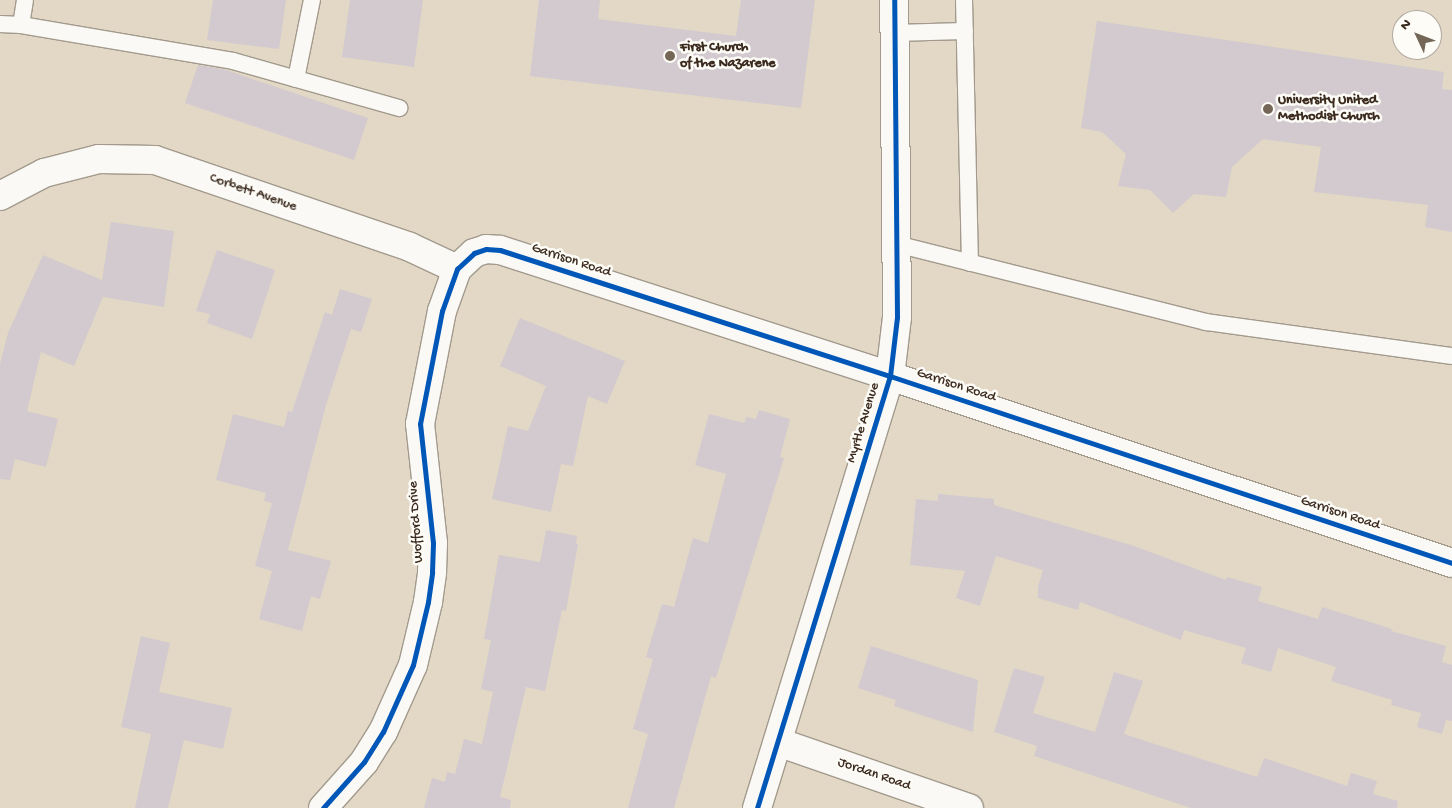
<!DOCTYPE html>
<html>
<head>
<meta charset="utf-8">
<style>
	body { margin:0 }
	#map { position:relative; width:1452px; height:808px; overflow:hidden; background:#e2d8c5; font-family:"Gochi Hand",sans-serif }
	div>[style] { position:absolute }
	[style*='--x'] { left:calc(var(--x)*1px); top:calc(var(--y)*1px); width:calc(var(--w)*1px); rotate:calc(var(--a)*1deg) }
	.building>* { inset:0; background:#d2cacf }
	.roads { filter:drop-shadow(1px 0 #a29a8d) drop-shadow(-1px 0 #a29a8d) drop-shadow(0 1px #a29a8d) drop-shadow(0 -1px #a29a8d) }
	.service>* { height:16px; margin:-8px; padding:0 8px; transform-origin:8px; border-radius:8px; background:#fbf9f6 }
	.minor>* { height:28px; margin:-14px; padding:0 14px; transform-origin:14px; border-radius:14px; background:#fbf9f6 }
	.cycleway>* { height:5px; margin:-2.5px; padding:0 2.5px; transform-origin:2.5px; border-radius:2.5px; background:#0057b8 }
	.dots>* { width:14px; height:14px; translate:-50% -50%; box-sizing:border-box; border:2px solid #fdfcf7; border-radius:50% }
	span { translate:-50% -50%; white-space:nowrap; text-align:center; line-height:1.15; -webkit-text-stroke:5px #fdfcf7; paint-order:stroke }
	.poi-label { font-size:14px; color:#3b2a1e; font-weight:700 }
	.left { translate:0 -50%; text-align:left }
	.street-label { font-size:14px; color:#3b2a1e }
	.north { position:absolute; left:1392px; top:10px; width:50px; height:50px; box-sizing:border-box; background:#fdfcf7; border:1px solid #afa8a0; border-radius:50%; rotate:313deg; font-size:14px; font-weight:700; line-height:20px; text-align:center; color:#3b2a1e }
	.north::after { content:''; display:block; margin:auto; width:18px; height:22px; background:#756758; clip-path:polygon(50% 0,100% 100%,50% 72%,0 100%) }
</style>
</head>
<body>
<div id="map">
	<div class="building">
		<i style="clip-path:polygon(213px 0,286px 0,279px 49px,207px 40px)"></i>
		<i style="clip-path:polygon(350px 0,423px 0,414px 67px,342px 57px)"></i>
		<i style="clip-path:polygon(539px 0,600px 0,598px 19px,736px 36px,741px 0,815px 0,801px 108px,530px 76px)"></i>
		<i style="clip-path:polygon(1097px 21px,1444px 72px,1442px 89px,1452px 90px,1452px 232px,1425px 227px,1428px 205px,1314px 192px,1321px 147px,1263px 139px,1232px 167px,1226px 197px,1194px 194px,1173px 213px,1150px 190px,1118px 186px,1126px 154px,1102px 132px,1081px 128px)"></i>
		<i style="clip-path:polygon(198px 65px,223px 69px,368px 118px,354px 160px,185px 103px)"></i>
		<i style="clip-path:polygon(111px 222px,174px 231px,164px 307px,103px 297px,74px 366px,41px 352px,27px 411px,58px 419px,46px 467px,15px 459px,10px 480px,0 479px,0 364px,8px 333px,43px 255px,102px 280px)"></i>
		<i style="clip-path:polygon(217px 250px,275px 270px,252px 339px,207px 323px,210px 314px,196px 311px)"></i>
		<i style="clip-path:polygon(340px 289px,372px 299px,361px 332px,351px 329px,326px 405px,288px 550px,331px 561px,320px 599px,311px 596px,302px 631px,259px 619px,272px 571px,255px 566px,272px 503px,264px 501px,266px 493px,216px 480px,233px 414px,284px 427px,288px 411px,292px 412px,325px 312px,332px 315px)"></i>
		<i style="clip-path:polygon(520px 318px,625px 361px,607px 404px,588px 396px,573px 466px,561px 464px,551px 512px,492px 499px,508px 426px,528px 431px,546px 386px,500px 366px)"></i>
		<i style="clip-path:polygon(759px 410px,790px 419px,780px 457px,784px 458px,716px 678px,711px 676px,674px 808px,628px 808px,648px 734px,633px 729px,653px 659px,646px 657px,662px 604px,674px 607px,693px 538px,708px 543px,726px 474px,695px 465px,709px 414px,744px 423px,746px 417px,756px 419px)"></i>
		<i style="clip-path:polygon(938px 494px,994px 499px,994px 505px,1131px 545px,1226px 580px,1227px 577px,1262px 587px,1258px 601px,1318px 619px,1322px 607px,1392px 629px,1391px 631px,1446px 646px,1442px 662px,1452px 665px,1452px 721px,1446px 720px,1442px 734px,1417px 727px,1421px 713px,1391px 705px,1392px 700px,1331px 681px,1336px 667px,1278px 648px,1271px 672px,1241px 663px,1246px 648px,1184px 630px,1181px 640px,1080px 602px,1078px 610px,1038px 598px,1038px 587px,1043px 570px,996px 556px,980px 606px,956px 598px,965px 571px,910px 565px,916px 499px,938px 501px)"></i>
		<i style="clip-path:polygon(546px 530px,577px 536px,576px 544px,578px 544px,566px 611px,562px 610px,545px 691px,526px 687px,500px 797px,511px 800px,510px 808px,424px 808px,432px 778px,445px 782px,447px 772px,455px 774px,464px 739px,482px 744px,493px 692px,481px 689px,491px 640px,484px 639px,499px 555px,540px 562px)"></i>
		<i style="clip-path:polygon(141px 636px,170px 643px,159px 692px,232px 708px,223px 749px,184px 740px,168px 808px,135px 808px,151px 734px,121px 727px)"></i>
		<i style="clip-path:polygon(871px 646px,978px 680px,973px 732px,894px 706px,896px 700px,858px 688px)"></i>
		<i style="clip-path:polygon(1014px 668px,1045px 677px,1033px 713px,1095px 732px,1114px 672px,1143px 681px,1124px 734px,1257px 777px,1264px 758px,1347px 786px,1351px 773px,1377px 781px,1373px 794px,1398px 801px,1397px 808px,1191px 808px,1034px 756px,1037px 746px,994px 732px)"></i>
	</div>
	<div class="roads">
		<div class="service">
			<i style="--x:25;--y:0;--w:25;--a:99"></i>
			<i style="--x:21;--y:25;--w:215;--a:9.6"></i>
			<i style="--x:233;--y:61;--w:173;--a:15.8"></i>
			<i style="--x:964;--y:0;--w:263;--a:88.7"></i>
			<i style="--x:0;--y:24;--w:21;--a:3"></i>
			<i style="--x:894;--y:33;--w:71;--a:-1.6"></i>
			<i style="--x:296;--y:79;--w:81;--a:-78.6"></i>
			<i style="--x:896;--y:244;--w:320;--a:14.1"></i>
			<i style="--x:1206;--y:322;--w:248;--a:7.9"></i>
		</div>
		<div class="minor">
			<i style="--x:0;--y:196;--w:50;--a:-27.6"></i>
			<i style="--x:44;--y:173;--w:57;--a:-14.3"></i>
			<i style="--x:99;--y:159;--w:56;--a:1"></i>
			<i style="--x:155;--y:160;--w:269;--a:18.8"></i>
			<i style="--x:410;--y:247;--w:52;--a:25.1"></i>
			<i style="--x:778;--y:742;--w:202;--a:19.1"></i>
			<i style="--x:323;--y:808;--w:62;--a:-48.3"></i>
			<i style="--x:364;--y:762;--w:36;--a:-58"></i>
			<i style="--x:383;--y:732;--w:73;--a:-65.9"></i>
			<i style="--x:413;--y:665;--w:65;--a:-76.6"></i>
			<i style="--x:428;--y:602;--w:30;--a:-82"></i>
			<i style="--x:432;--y:572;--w:29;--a:-88"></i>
			<i style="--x:433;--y:543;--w:120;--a:-96.2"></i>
			<i style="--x:420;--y:424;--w:115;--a:-79"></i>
			<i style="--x:442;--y:311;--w:45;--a:-70.3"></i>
			<i style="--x:457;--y:269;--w:23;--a:-43"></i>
			<i style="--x:474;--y:253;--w:13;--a:-18"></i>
			<i style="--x:486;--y:249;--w:14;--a:4"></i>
			<i style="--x:500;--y:250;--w:410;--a:17.9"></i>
			<i style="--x:890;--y:376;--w:592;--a:18.4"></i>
			<i style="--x:757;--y:808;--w:452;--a:-72.9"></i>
			<i style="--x:890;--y:376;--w:59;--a:-83.2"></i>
			<i style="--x:897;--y:317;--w:317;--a:-90.5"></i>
		</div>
	</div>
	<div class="cycleway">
		<i style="--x:323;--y:808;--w:62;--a:-48.3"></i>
		<i style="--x:364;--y:762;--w:36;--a:-58"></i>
		<i style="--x:383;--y:732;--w:73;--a:-65.9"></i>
		<i style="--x:413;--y:665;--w:65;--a:-76.6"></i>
		<i style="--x:428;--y:602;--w:30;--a:-82"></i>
		<i style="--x:432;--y:572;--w:29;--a:-88"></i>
		<i style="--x:433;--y:543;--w:120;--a:-96.2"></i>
		<i style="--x:420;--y:424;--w:115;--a:-79"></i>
		<i style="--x:442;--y:311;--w:45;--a:-70.3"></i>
		<i style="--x:457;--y:269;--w:23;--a:-43"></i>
		<i style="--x:474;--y:253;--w:13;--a:-18"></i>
		<i style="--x:486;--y:249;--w:14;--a:4"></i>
		<i style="--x:500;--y:250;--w:410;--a:17.9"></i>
		<i style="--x:890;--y:376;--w:592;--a:18.4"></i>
		<i style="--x:757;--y:808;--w:452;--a:-72.9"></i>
		<i style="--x:890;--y:376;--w:59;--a:-83.2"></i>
		<i style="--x:897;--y:317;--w:317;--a:-90.5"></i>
	</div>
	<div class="dots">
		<i style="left:670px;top:56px;background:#756758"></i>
		<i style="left:1268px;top:109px;background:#756758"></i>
	</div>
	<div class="poi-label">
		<span class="left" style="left:680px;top:56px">First Church<br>of the Nazarene</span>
		<span class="left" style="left:1278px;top:109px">University United<br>Methodist Church</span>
	</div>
	<div class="street-label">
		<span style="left:253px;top:193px;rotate:19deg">Corbett Avenue</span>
		<span style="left:571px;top:261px;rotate:18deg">Garrison Road</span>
		<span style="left:956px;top:386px;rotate:18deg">Garrison Road</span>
		<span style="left:864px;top:423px;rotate:-73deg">Myrtle Avenue</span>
		<span style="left:1340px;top:514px;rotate:18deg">Garrison Road</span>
		<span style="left:417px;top:522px;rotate:-94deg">Wofford Drive</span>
		<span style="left:874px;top:775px;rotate:19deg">Jordan Road</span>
	</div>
	<div class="north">N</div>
</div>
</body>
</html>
